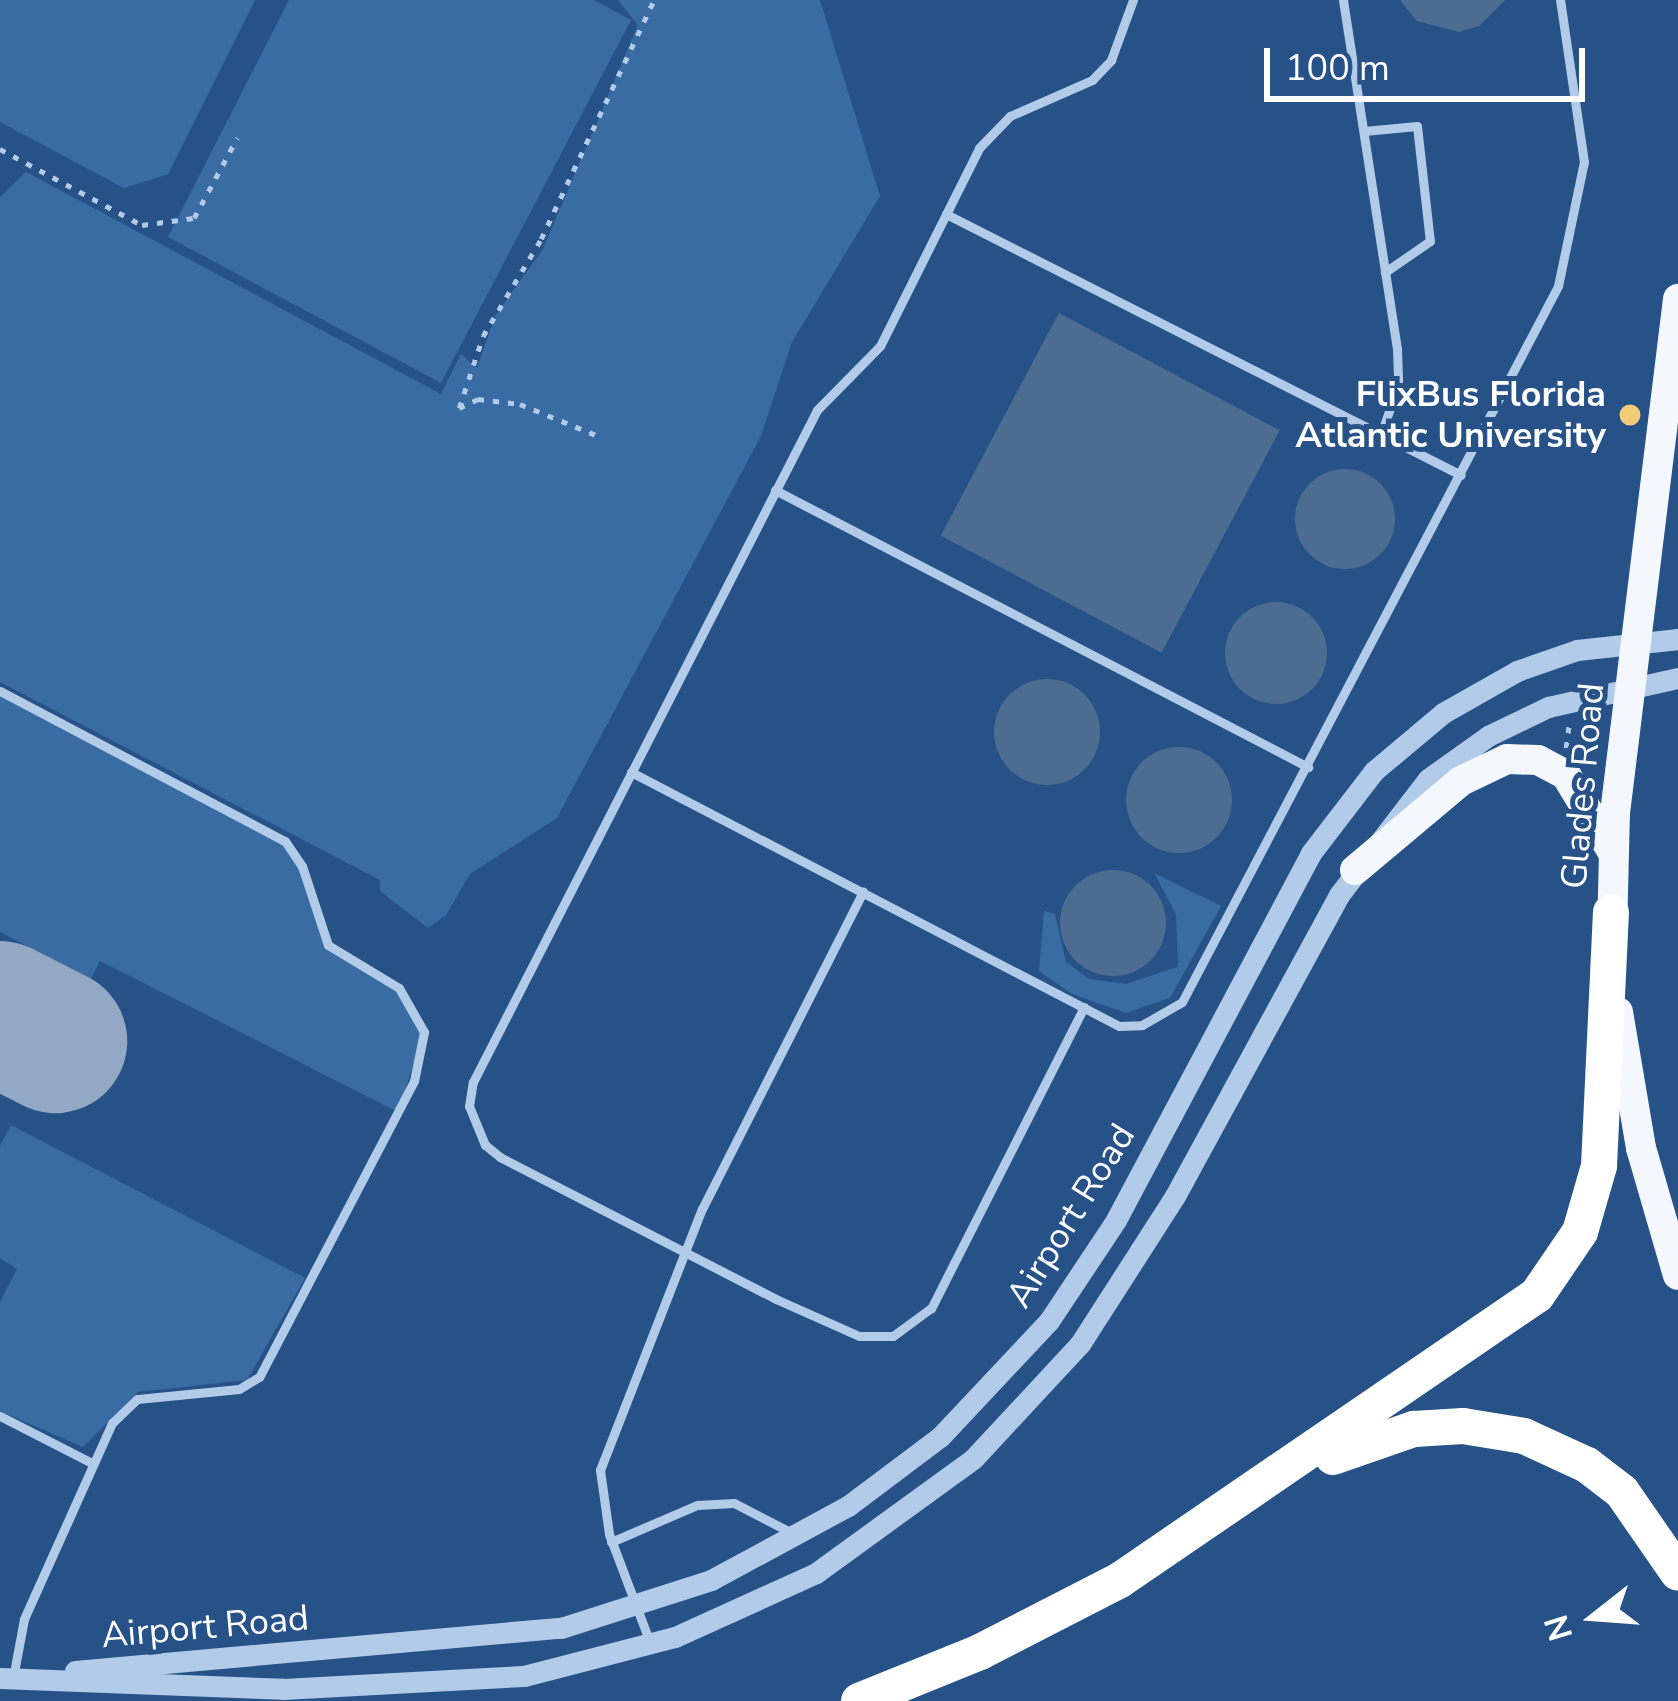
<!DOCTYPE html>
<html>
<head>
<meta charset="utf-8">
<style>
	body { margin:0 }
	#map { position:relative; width:1678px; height:1701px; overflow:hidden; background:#265288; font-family:"Nunito Sans",sans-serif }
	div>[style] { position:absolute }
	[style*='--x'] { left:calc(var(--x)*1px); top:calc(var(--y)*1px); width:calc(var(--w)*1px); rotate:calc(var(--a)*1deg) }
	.green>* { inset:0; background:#3a6ca4 }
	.water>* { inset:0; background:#4d6c92; transform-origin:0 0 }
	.round { border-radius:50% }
	.runway>* { height:144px; margin:-72px; padding:0 72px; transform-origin:72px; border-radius:72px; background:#92a8c4 }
	.path>* { height:4.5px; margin-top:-2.25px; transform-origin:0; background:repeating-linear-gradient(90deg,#b2cbe9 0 6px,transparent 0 15px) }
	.service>* { height:9px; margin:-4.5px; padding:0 4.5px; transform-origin:4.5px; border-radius:4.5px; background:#b2cbe9 }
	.tertiary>* { height:21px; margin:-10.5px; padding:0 10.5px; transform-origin:10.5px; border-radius:10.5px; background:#b2cbe9 }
	.primary>* { height:30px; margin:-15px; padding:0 15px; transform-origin:15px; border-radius:15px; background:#f4f8fe }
	.motorway>* { height:36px; margin:-18px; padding:0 18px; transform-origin:18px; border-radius:18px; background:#fff }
	.dots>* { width:33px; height:33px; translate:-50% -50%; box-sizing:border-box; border:6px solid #265288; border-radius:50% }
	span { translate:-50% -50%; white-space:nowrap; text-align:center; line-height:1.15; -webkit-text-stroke:10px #265288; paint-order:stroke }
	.poi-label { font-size:36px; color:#fff; font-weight:700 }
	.right { translate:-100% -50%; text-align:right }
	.street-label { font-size:36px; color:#fff }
	.north { position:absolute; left:1534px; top:1557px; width:120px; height:120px; -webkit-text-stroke:9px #265288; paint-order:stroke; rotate:253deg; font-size:33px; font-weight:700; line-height:48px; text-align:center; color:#fff }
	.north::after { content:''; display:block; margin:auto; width:42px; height:54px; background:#fff; clip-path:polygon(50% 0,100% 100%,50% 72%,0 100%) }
	.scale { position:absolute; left:1264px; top:48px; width:321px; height:54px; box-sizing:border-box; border:6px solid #fff; border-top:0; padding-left:15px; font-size:36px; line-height:42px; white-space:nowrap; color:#fff; -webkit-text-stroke:9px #265288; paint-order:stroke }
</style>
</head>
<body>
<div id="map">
	<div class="green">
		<i style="clip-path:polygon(0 0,255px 0,168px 174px,124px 188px,0 122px)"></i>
		<i style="clip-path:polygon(289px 0,594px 0,631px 20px,441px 383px,168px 237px)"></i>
		<i style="clip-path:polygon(618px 0,820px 0,880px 196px,792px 342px,761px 436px,557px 818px,470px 874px,446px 915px,428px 928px,380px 891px,380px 880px,0 682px,0 197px,26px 172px,441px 394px,461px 354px,477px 368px,495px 316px,543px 249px,638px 25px)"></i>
		<i style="clip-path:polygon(0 691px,293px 849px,328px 945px,399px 988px,424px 1032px,398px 1112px,100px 961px,91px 979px,0 932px)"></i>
		<i style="clip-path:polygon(1154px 873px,1221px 906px,1170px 998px,1126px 1013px,1072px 994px,1039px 971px,1044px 911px,1055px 914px,1066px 962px,1089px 979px,1126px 984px,1178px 967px,1176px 914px)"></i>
		<i style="clip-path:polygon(11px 1125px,305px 1278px,247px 1380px,138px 1392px,83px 1447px,0 1411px,0 1302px,17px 1269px,0 1258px,0 1146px)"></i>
	</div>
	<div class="water">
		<i style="clip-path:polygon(1400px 0,1505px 0,1479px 26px,1459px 32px,1417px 21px)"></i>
		<i style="left:1059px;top:313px;width:250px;height:252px;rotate:28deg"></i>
		<i class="round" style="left:1295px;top:469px;width:100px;height:100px"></i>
		<i class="round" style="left:1225px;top:602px;width:102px;height:102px"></i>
		<i class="round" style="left:994px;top:679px;width:106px;height:106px"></i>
		<i class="round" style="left:1126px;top:747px;width:106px;height:106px"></i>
		<i class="round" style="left:1060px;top:870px;width:106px;height:106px"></i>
	</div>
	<div class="runway">
		<i style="--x:0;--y:1013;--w:62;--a:27"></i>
	</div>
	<div class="path">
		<i style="--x:0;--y:149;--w:161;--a:28.2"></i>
		<i style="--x:142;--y:225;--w:52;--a:-7.7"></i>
		<i style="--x:194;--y:218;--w:91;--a:-61.7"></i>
		<i style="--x:459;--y:408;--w:76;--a:-71.6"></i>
		<i style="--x:483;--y:336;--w:113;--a:-59.1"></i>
		<i style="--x:541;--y:239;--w:264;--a:-64.7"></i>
		<i style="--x:459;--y:408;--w:21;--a:-25"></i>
		<i style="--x:478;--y:399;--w:42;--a:6.8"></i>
		<i style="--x:520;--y:404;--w:87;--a:22.2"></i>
		<i style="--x:1566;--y:748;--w:25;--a:-83"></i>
	</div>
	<div class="service">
		<i style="--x:1343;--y:0;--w:353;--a:81.2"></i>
		<i style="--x:1397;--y:349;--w:36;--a:88"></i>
		<i style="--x:1398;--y:385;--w:52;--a:109.1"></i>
		<i style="--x:1364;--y:131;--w:53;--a:-5.4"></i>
		<i style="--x:1417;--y:126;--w:116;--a:83.6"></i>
		<i style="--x:1430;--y:241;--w:55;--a:145.4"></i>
		<i style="--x:946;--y:214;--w:577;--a:26.88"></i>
		<i style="--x:775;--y:490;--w:601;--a:27.46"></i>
		<i style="--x:0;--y:691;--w:322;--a:27.8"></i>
		<i style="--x:285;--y:841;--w:30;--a:56"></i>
		<i style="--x:302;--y:866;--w:83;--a:71.8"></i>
		<i style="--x:328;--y:945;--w:83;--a:31.2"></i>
		<i style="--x:399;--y:988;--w:51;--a:60.4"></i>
		<i style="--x:424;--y:1032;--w:50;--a:101.5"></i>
		<i style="--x:414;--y:1081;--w:334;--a:117.6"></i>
		<i style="--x:259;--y:1377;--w:23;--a:149"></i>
		<i style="--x:239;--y:1389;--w:102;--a:174.4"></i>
		<i style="--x:137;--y:1399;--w:35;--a:136"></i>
		<i style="--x:112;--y:1423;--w:215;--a:114.2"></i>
		<i style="--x:24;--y:1619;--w:60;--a:100.6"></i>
		<i style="--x:631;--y:772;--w:550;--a:27.5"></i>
		<i style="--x:1119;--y:1026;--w:23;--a:-2"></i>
		<i style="--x:1142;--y:1025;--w:46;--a:-29.9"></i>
		<i style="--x:1182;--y:1002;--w:809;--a:-62.29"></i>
		<i style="--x:1558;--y:286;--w:127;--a:-78.2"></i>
		<i style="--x:1584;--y:162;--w:164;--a:-98.4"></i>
		<i style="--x:1084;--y:1007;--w:338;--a:116.9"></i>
		<i style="--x:931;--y:1308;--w:47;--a:143.6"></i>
		<i style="--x:893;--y:1336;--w:34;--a:180"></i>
		<i style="--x:859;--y:1336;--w:91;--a:-156"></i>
		<i style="--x:776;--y:1299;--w:310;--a:-152.8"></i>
		<i style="--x:500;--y:1157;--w:19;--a:-141"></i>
		<i style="--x:485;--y:1145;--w:42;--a:-112.3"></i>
		<i style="--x:469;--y:1106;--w:24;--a:-81"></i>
		<i style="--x:473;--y:1082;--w:755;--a:-62.89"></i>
		<i style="--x:817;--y:410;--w:90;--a:-45.5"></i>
		<i style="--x:880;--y:346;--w:221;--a:-63.4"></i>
		<i style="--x:979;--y:148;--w:45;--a:-45.9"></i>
		<i style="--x:1010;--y:116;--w:90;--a:-23.7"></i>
		<i style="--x:1092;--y:80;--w:28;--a:-46"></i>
		<i style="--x:1111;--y:60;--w:64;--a:-69.9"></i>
		<i style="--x:0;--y:1416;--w:101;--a:27.1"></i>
		<i style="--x:611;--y:1542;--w:94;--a:-23.3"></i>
		<i style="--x:697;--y:1505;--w:37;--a:-3"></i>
		<i style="--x:734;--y:1503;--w:68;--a:27.3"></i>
		<i style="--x:649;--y:1640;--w:113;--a:-110.7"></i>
		<i style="--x:609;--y:1534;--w:65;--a:-98"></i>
		<i style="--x:600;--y:1470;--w:280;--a:-68.7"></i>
		<i style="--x:702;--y:1209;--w:356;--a:-63.1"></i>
	</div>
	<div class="tertiary">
		<i style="--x:75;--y:1671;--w:488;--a:-5.1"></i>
		<i style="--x:561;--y:1628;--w:157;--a:-17.7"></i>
		<i style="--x:711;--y:1580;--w:156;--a:-28.4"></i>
		<i style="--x:848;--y:1506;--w:115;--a:-36.9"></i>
		<i style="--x:940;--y:1437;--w:159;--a:-46.8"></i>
		<i style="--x:1049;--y:1321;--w:121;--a:-56.4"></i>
		<i style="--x:1116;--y:1220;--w:416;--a:-62"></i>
		<i style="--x:1311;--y:853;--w:103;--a:-52.5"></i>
		<i style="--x:1374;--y:771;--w:90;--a:-40"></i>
		<i style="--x:1443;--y:713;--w:85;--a:-29.6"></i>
		<i style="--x:1517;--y:671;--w:64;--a:-19.3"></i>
		<i style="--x:1577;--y:650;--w:102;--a:-6.2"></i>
		<i style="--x:0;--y:1678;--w:283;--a:2.2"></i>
		<i style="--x:283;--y:1689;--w:241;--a:-3.1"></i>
		<i style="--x:524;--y:1676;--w:156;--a:-14.5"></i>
		<i style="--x:675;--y:1637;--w:155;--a:-24.4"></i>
		<i style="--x:816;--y:1573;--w:195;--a:-36"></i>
		<i style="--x:974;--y:1458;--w:156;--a:-47.1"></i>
		<i style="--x:1080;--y:1344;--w:176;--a:-57.3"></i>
		<i style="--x:1175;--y:1196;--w:343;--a:-61.4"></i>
		<i style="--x:1339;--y:895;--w:146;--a:-52.5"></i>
		<i style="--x:1428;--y:779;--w:74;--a:-35.6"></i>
		<i style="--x:1488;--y:736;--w:67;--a:-25.8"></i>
		<i style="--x:1548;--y:707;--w:133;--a:-12.6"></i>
	</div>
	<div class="primary">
		<i style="--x:1355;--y:870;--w:138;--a:-40"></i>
		<i style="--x:1461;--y:781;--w:51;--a:-25.6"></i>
		<i style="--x:1507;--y:759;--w:31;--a:2"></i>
		<i style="--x:1538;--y:760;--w:32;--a:28"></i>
		<i style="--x:1566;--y:775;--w:89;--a:58.8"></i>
		<i style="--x:1612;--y:934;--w:121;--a:-88.6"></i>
		<i style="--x:1615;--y:813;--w:518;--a:-83.01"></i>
		<i style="--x:1618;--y:1012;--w:138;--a:80.4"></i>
		<i style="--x:1641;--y:1148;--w:132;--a:73.8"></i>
	</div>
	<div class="motorway">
		<i style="--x:1333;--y:1457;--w:86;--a:-19.1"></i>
		<i style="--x:1414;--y:1429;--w:49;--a:-3.5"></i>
		<i style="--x:1463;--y:1426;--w:62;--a:9.3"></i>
		<i style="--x:1524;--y:1436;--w:69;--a:24.7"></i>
		<i style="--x:1587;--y:1465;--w:44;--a:37.6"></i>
		<i style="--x:1622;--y:1492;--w:98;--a:55.3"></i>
		<i style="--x:859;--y:1701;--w:131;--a:-22"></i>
		<i style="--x:980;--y:1652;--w:157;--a:-27.2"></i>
		<i style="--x:1120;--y:1580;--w:505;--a:-34.35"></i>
		<i style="--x:1537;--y:1295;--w:76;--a:-55.7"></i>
		<i style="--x:1580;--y:1232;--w:69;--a:-73.9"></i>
		<i style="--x:1599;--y:1166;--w:254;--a:-87.3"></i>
	</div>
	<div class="dots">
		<i style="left:1630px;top:415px;background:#f2cc76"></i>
	</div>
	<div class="poi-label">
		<span class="right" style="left:1606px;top:415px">FlixBus Florida<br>Atlantic University</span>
	</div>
	<div class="street-label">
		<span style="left:1583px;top:786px;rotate:-85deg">Glades Road</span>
		<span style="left:1071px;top:1216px;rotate:-58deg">Airport Road</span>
		<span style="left:205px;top:1627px;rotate:-5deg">Airport Road</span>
	</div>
	<div class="north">N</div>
	<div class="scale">100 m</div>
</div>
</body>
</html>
